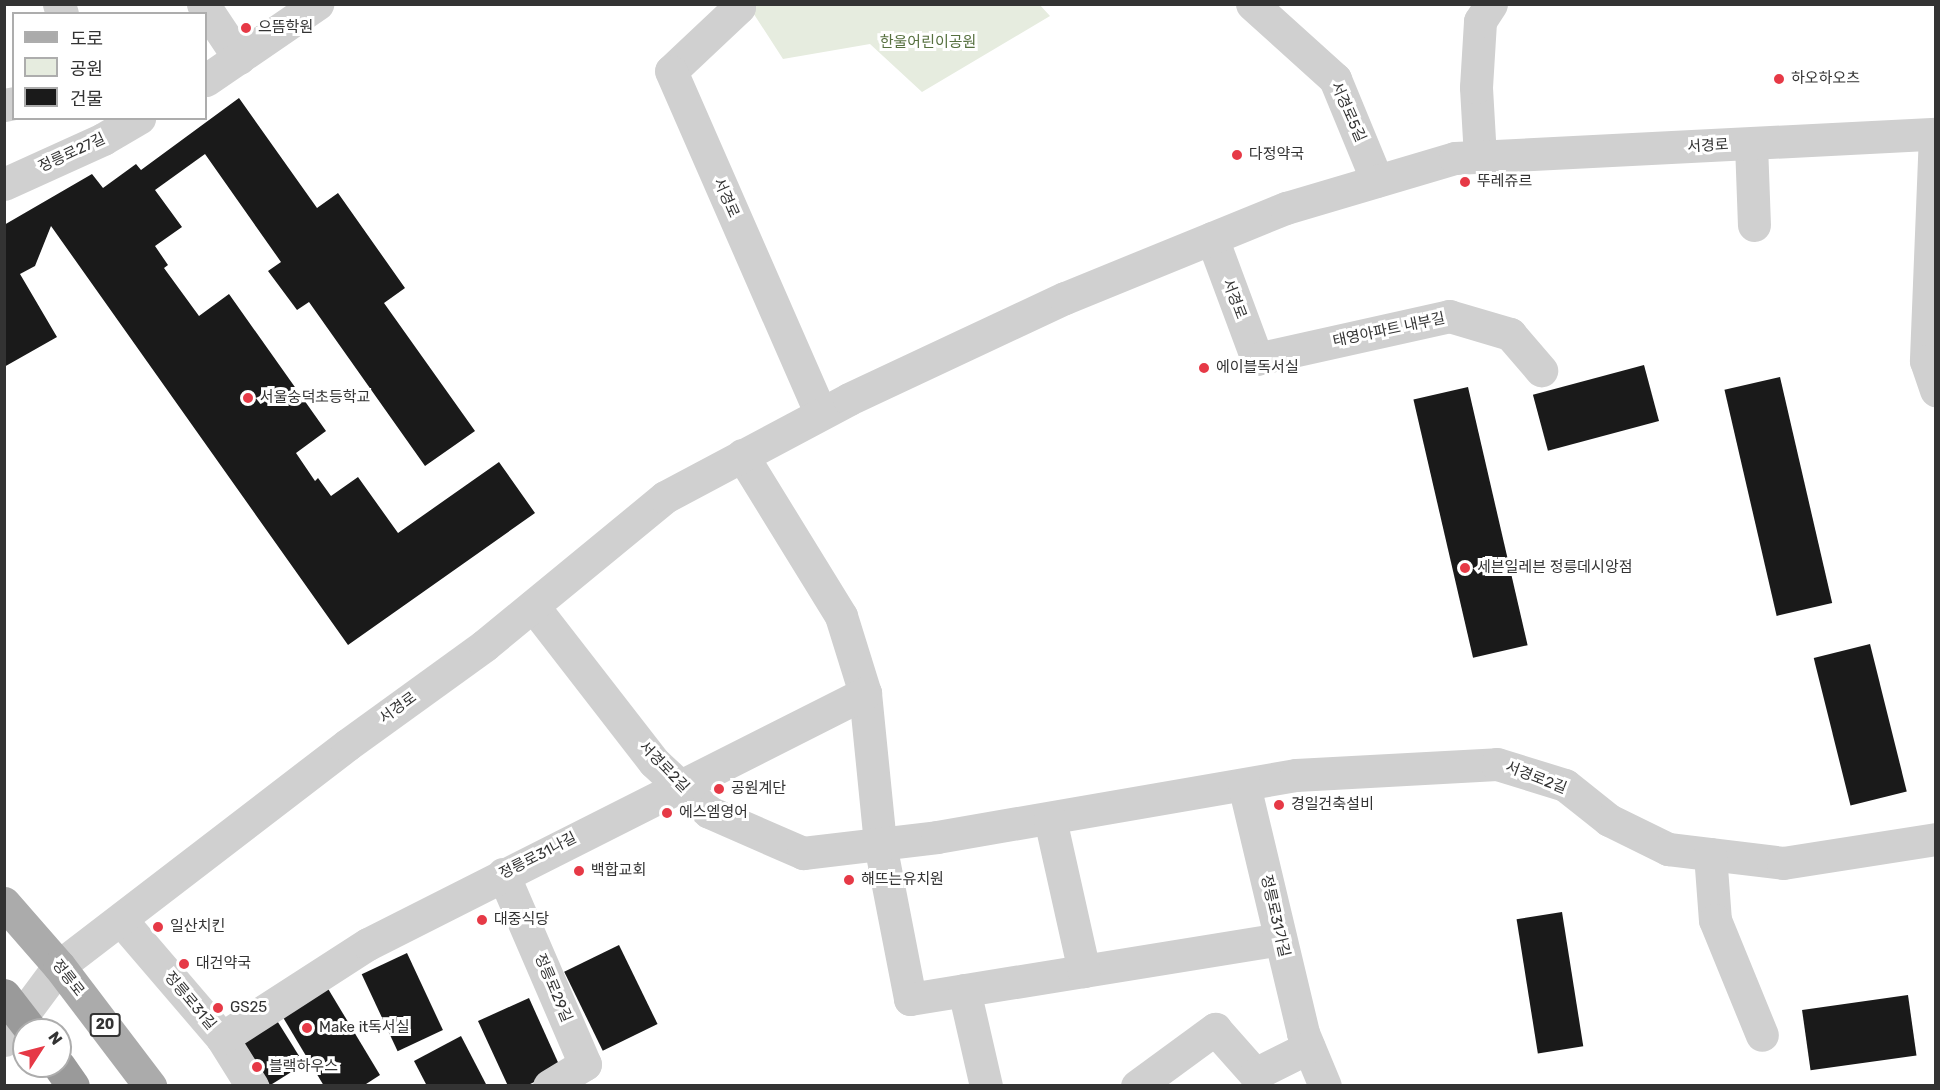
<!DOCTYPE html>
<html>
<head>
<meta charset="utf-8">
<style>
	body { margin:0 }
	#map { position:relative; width:1940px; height:1090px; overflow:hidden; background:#fff; font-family:Rubik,"Noto Sans KR",sans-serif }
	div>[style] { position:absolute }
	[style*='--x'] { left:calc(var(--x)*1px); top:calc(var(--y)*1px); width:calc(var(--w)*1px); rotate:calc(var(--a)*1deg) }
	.green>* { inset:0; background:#e6ecdf }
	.building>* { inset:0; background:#1a1a1a; transform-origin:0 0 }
	.minor>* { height:33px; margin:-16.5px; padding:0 16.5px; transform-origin:16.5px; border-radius:16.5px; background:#d0d0d0 }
	.major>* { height:33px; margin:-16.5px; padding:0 16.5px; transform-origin:16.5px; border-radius:16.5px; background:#ababab }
	.highway>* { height:33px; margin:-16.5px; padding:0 16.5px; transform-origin:16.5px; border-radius:16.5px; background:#9a9a9a }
	.highway-bridge>* { height:33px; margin:-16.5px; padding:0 16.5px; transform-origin:16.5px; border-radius:16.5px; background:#9a9a9a }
	.dots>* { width:16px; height:16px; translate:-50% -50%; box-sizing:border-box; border:3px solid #fff; border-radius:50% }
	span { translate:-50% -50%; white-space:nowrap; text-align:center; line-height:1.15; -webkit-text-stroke:6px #fff; paint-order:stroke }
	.shield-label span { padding:2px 4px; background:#fff; border:2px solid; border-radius:4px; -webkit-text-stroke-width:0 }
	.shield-label { font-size:14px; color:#333; font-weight:700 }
	.poi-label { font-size:15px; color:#333 }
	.left { translate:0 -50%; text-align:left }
	.park-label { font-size:15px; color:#56703f }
	.street-label { font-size:15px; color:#333 }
	.frame { position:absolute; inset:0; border:6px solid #333; pointer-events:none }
	.legend { position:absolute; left:12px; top:12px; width:195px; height:108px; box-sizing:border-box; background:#fff; border:2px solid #adadad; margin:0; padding:8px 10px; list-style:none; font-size:18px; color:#333 }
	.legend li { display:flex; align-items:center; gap:12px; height:30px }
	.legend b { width:30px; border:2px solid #adadad }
	.north { position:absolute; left:12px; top:1018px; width:60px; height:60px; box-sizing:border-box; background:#fff; border:2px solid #adadad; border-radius:50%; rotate:54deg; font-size:16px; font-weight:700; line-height:24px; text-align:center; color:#333 }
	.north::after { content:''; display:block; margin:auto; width:21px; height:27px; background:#e63946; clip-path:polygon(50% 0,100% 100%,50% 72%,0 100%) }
</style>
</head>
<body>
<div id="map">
	<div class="green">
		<i style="clip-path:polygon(1039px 4px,1050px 16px,922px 92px,870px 44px,783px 59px,748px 5px)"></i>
	</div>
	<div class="building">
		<i style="clip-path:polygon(239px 98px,317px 208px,338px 193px,405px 288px,384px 303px,475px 431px,425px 466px,309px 302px,297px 310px,268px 271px,281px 262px,205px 154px,155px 190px,182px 227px,155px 246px,168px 265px,164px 268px,199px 316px,229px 294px,326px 431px,296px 453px,315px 481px,318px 478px,331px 496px,358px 477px,398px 533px,499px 462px,535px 513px,348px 645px,51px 226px,35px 266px,20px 274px,57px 337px,4px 367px,4px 225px,92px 174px,103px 188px,136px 164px,141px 170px)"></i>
		<i style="left:1644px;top:365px;width:58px;height:115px;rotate:75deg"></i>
		<i style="left:1780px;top:377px;width:232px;height:57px;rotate:77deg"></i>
		<i style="left:1468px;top:387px;width:265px;height:56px;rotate:77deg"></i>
		<i style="left:1870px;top:644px;width:152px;height:58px;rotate:76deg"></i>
		<i style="left:1562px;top:912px;width:136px;height:46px;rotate:81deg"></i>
		<i style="left:619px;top:945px;width:88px;height:61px;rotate:64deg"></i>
		<i style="left:407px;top:953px;width:85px;height:50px;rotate:65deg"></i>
		<i style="clip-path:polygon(327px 987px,380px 1075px,363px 1086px,324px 1086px,281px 1014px)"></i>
		<i style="left:1908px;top:995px;width:61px;height:107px;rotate:82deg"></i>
		<i style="clip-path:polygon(529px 998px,561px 1069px,526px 1086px,508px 1086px,478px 1021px)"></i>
		<i style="left:276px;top:1019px;width:53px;height:40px;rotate:58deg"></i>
		<i style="clip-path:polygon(461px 1036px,487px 1086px,427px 1086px,414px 1061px)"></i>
	</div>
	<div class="minor">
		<i style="--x:59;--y:4;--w:10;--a:73"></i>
		<i style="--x:203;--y:4;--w:65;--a:56.3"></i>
		<i style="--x:738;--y:4;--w:3;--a:72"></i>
		<i style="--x:739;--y:7;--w:93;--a:136.7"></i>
		<i style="--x:671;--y:71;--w:374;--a:66.4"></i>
		<i style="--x:1252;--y:4;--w:112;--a:42.1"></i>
		<i style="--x:1335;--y:79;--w:110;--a:67.6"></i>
		<i style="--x:206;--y:80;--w:135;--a:-34.4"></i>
		<i style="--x:4;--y:105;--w:10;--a:-11"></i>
		<i style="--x:1935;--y:134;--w:227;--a:92.3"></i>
		<i style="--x:1926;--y:361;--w:31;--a:71"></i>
		<i style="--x:1751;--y:144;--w:81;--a:87.9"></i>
		<i style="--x:1480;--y:157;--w:70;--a:-93.3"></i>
		<i style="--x:1476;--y:87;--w:66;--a:-86.5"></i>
		<i style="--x:1480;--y:21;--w:20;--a:-57"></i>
		<i style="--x:4;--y:184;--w:109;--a:-24.4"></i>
		<i style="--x:103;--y:139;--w:42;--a:-30.3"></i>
		<i style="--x:1212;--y:238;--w:129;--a:69.6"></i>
		<i style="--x:1257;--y:359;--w:197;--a:-12.6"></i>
		<i style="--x:1449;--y:316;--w:64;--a:16.4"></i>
		<i style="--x:1510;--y:334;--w:48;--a:49.3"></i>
		<i style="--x:742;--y:455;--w:189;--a:58.4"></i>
		<i style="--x:841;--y:616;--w:81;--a:72.7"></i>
		<i style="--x:865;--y:693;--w:152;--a:84.3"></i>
		<i style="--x:880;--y:844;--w:158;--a:79"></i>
		<i style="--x:910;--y:999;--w:375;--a:-9.2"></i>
		<i style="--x:533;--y:606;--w:197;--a:52.2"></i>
		<i style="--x:654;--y:762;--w:34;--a:43"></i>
		<i style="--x:679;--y:785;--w:40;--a:42"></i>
		<i style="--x:709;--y:812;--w:103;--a:23.6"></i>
		<i style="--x:803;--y:853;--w:135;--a:-6.8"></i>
		<i style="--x:937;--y:837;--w:364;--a:-9.8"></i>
		<i style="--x:1296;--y:775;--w:201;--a:-3.1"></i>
		<i style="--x:1497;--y:764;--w:71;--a:17.2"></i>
		<i style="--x:1565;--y:785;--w:56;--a:38.5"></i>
		<i style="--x:1609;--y:820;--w:66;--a:26.2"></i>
		<i style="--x:1668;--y:849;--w:116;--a:6.9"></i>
		<i style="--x:1783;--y:863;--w:155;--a:-8.9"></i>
		<i style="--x:1244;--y:785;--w:255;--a:76.6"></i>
		<i style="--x:1303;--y:1033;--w:57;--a:67.5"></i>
		<i style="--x:1050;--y:819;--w:156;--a:77.4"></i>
		<i style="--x:1710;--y:854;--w:66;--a:85.7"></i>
		<i style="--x:1715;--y:920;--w:124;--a:67.8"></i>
		<i style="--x:503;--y:874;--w:207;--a:66.7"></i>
		<i style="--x:585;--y:1064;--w:42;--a:148.6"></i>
		<i style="--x:121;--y:920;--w:155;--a:49.4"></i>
		<i style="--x:222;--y:1038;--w:57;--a:58"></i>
		<i style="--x:964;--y:990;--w:98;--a:77.1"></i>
		<i style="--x:222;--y:1038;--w:174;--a:-32.8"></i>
		<i style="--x:368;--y:944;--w:557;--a:-26.8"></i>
		<i style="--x:4;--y:1040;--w:92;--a:-53.4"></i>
		<i style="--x:59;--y:966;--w:363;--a:-37.5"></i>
		<i style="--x:347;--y:745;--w:170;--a:-35.9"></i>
		<i style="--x:485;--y:645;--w:233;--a:-39.4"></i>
		<i style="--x:665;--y:497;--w:208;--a:-28"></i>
		<i style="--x:849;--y:399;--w:238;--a:-25.1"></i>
		<i style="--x:1065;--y:298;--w:239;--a:-22.2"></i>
		<i style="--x:1286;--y:208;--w:176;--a:-16.5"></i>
		<i style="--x:1455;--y:158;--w:482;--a:-2.9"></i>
		<i style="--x:1137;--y:1086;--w:97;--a:-36.2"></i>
		<i style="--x:1215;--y:1029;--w:60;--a:48.4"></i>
		<i style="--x:1255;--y:1074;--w:60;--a:-26.6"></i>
	</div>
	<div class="major">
		<i style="--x:4;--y:903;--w:84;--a:48.9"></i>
		<i style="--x:59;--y:966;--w:151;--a:52.8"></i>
	</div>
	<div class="highway">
		<i style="--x:59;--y:1066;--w:24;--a:55"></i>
	</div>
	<div class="highway-bridge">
		<i style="--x:4;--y:995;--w:44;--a:52.4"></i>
	</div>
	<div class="dots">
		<i style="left:246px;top:28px;background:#e63946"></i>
		<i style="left:1779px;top:79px;background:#e63946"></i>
		<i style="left:1237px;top:155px;background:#e63946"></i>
		<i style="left:1465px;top:182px;background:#e63946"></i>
		<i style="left:1204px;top:368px;background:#e63946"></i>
		<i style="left:248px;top:398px;background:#e63946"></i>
		<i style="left:1465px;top:568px;background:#e63946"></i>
		<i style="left:719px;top:789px;background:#e63946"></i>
		<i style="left:1279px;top:805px;background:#e63946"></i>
		<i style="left:667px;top:813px;background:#e63946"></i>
		<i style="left:579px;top:871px;background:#e63946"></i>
		<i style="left:849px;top:880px;background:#e63946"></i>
		<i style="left:482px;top:920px;background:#e63946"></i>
		<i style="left:158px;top:927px;background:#e63946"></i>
		<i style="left:184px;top:964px;background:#e63946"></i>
		<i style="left:218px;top:1008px;background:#e63946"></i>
		<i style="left:307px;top:1028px;background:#e63946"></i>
		<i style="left:257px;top:1067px;background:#e63946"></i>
	</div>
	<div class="shield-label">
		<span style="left:105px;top:1025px">20</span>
	</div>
	<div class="poi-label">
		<span class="left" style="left:258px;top:28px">으뜸학원</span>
		<span class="left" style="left:1791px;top:79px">하오하오츠</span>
		<span class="left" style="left:1249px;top:155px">다정약국</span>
		<span class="left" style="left:1477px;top:182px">뚜레쥬르</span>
		<span class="left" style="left:1216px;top:368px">에이블독서실</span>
		<span class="left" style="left:260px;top:398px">서울숭덕초등학교</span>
		<span class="left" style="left:1477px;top:568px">세븐일레븐 정릉데시앙점</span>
		<span class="left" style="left:731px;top:789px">공원계단</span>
		<span class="left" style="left:1291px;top:805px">경일건축설비</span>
		<span class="left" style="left:679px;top:813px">에스엠영어</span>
		<span class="left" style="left:591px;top:871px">백합교회</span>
		<span class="left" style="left:861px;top:880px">해뜨는유치원</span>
		<span class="left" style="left:494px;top:920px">대중식당</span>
		<span class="left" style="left:170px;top:927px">일산치킨</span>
		<span class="left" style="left:196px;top:964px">대건약국</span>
		<span class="left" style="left:230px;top:1008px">GS25</span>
		<span class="left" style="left:319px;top:1028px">Make it독서실</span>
		<span class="left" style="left:269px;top:1067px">블랙하우스</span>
	</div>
	<div class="park-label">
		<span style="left:928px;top:43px">한울어린이공원</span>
	</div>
	<div class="street-label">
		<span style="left:1348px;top:112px;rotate:66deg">서경로5길</span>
		<span style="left:1708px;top:146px;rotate:-3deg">서경로</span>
		<span style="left:72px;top:153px;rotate:-25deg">정릉로27길</span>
		<span style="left:726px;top:198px;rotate:66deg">서경로</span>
		<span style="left:1234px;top:299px;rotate:69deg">서경로</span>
		<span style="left:1389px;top:330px;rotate:-12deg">태영아파트 내부길</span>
		<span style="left:398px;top:708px;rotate:-36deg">서경로</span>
		<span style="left:664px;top:767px;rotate:46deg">서경로2길</span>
		<span style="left:1536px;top:778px;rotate:21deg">서경로2길</span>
		<span style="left:538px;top:856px;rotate:-27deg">정릉로31나길</span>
		<span style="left:1275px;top:916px;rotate:77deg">정릉로31가길</span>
		<span style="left:68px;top:978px;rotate:52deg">정릉로</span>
		<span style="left:553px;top:988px;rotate:67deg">정릉로29길</span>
		<span style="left:190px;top:1001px;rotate:50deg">정릉로31길</span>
	</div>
	<div class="frame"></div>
	<ul class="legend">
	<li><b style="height:8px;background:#ababab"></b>도로</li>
	<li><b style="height:16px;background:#e6ecdf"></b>공원</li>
	<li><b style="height:16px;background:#1a1a1a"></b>건물</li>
	</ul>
	<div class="north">N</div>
</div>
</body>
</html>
